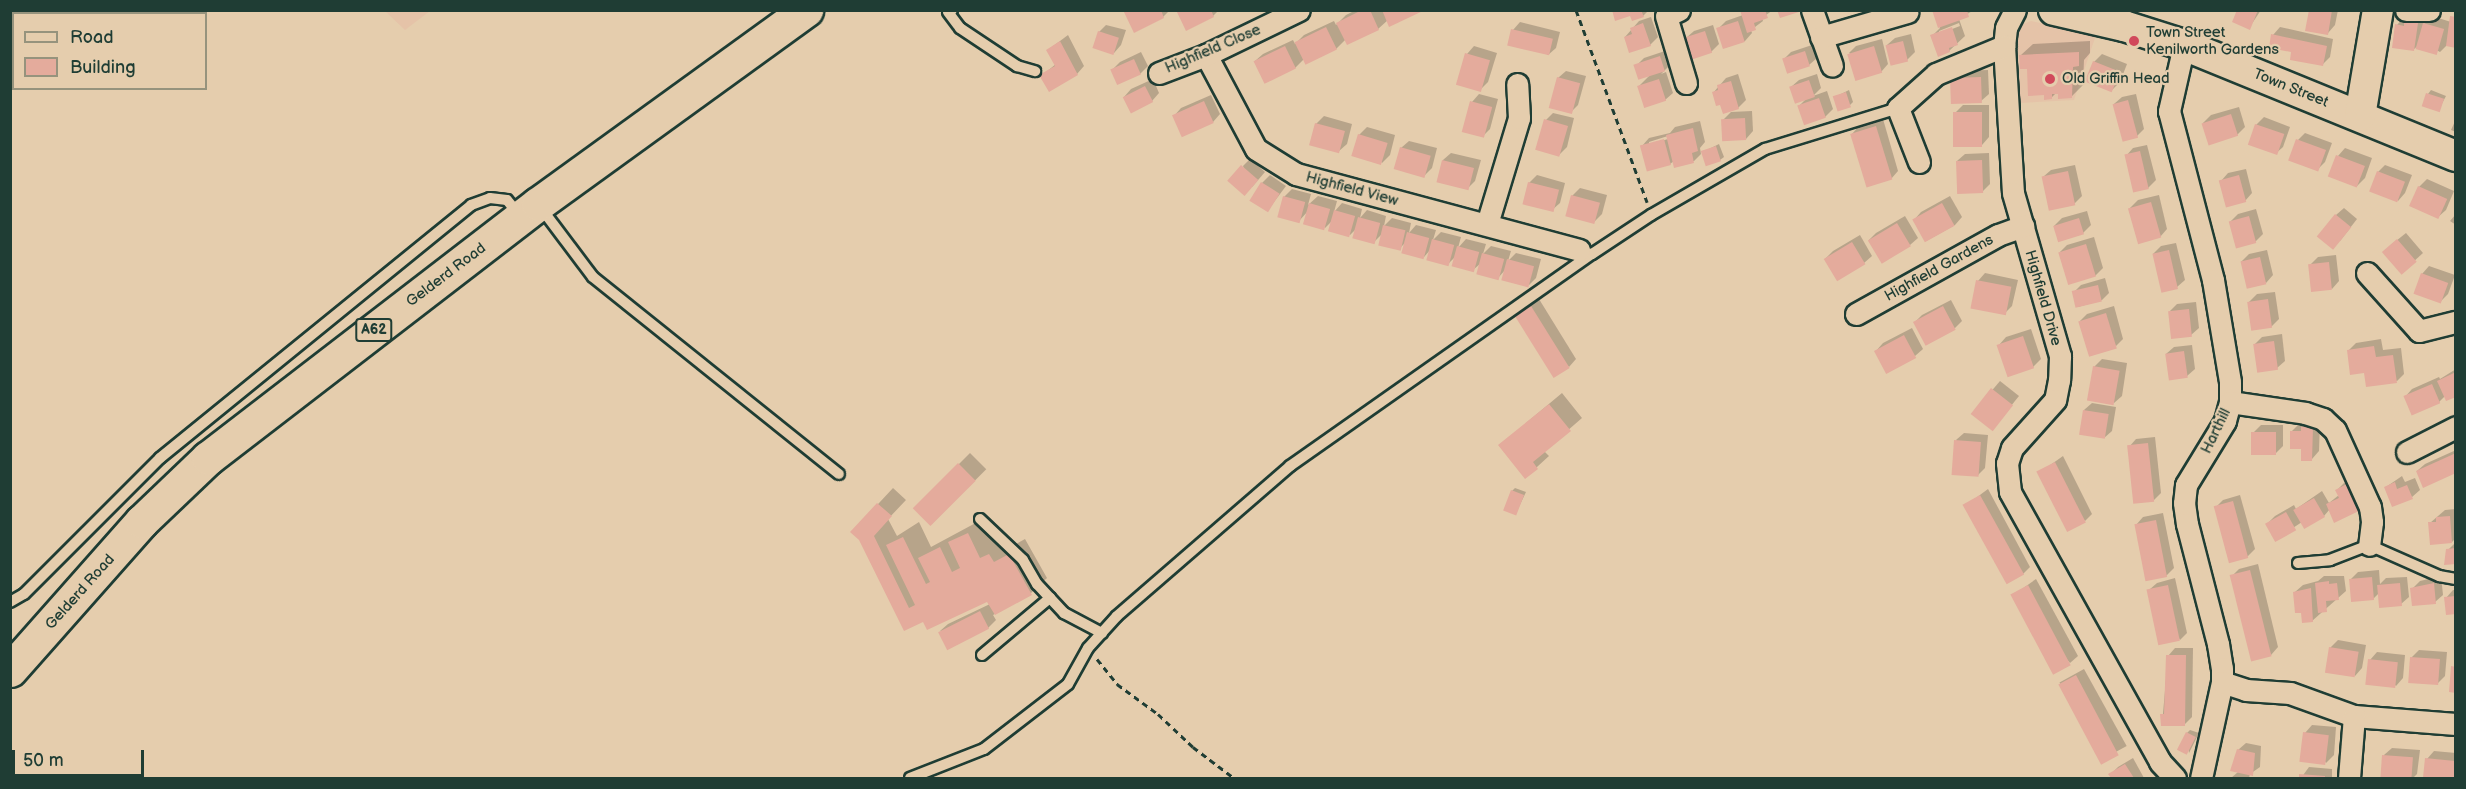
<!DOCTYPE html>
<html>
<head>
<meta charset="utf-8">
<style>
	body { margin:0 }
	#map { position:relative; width:2466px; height:789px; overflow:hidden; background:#e5cdad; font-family:"Balsamiq Sans",sans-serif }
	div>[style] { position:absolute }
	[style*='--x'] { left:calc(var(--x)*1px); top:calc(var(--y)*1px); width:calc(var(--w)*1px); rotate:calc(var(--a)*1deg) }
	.built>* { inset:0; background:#e5c3a8 }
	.shadow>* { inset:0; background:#0003; transform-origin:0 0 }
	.building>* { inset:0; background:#e4ab9c; transform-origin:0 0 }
	.path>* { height:3px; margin-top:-1.5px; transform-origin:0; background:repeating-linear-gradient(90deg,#1f3d34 0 6px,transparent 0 10.5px) }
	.roads { filter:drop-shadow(2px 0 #1f3d34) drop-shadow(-2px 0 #1f3d34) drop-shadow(0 2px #1f3d34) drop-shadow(0 -2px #1f3d34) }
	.lane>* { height:10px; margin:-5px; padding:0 5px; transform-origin:5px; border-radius:5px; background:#e5cdad }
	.street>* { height:21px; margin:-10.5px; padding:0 10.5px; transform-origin:10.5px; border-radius:10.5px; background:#e5cdad }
	.secondary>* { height:30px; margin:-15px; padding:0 15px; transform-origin:15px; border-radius:15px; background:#e5cdad }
	.primary>* { height:33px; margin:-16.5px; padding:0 16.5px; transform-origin:16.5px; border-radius:16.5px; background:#e5cdad }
	.dots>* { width:16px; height:16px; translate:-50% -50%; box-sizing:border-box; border:3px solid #e5cdad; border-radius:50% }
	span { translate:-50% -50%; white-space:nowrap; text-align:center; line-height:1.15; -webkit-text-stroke:4.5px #e5cdad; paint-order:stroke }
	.shield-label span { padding:2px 4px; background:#e5cdad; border:2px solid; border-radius:4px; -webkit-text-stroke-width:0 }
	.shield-label { font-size:14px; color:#1f3d34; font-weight:700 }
	.poi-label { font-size:15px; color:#1f3d34 }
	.left { translate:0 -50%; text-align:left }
	.street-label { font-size:15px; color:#1f3d34 }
	.frame { position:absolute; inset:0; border:12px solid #1f3d34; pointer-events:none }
	.legend { position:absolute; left:12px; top:12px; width:195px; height:78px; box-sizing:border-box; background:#e5cdad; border:2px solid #96937d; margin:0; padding:8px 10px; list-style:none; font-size:18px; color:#1f3d34 }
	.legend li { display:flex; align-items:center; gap:12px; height:30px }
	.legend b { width:30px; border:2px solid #96937d }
	.scale { position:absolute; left:12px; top:750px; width:132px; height:27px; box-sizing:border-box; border:3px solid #1f3d34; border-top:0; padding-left:8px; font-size:18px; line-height:21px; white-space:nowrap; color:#1f3d34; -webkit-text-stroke:4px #e5cdad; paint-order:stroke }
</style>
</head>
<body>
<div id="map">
	<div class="built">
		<i style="clip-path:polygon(385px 11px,430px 11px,405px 30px)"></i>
		<i style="clip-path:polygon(2031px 21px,2096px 35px,2074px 100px,2019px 103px,2016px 54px,2018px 37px,2021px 25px)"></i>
	</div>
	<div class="shadow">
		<i style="clip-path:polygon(1125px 10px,1170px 10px,1163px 17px)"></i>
		<i style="clip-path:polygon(1177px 10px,1219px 10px,1213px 16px)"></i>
		<i style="clip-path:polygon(1356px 10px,1421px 10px,1388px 20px,1378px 29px,1346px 39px,1336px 49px,1304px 59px,1295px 68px,1255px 61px,1263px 54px,1293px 40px,1295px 44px,1304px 35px,1334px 21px,1336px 25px,1346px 15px)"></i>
		<i style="clip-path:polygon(1613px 10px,1649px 10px,1643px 16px)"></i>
		<i style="clip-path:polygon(1741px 10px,1773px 10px,1762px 18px,1763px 21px,1751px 30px,1752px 33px,1745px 41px,1724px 48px,1718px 29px,1726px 21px,1743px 15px)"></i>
		<i style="clip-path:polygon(evenodd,1934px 10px,1974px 10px,1959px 19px,1965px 36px,1949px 51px,1932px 36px,1940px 28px,1934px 10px,1959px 23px,1960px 26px,1939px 34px,1939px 31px,1959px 23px)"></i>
		<i style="clip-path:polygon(2239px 10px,2261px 10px,2249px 28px)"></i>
		<i style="clip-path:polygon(2310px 10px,2338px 10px,2335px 25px,2328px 33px)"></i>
		<i style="clip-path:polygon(2456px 13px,2456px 46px,2447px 45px,2440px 52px,2422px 42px,2413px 50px,2397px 25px,2404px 17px,2425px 16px,2424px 24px,2432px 16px,2451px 22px)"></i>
		<i style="clip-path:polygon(1651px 17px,1658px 37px,1650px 45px,1625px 37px,1639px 21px)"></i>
		<i style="clip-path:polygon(1520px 22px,1560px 32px,1556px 48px,1548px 55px,1513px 30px)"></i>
		<i style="clip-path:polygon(1106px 25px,1126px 30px,1121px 45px,1114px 53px,1099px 32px)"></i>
		<i style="clip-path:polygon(1713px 25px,1719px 44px,1711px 52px,1686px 38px,1694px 31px)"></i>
		<i style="clip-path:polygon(2280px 27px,2333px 39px,2330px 57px,2323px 64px,2293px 50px,2273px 35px)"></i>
		<i style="clip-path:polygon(1911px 34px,1915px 52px,1907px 60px,1887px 45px,1895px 38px)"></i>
		<i style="clip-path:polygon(1068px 35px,1084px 66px,1077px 74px,1041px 76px,1056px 64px,1048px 50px)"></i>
		<i style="clip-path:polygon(1882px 39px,1888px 64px,1881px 72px,1849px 53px,1856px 46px)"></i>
		<i style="clip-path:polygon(2090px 41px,2090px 53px,2084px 60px,2083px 85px,2071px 97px,2056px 93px,2051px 98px,2046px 93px,2021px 55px,2033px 44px)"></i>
		<i style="clip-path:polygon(1812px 45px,1817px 58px,1809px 65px,1784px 59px,1791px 52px)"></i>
		<i style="clip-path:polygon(1474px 46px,1497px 53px,1488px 82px,1480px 90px,1467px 54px)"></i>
		<i style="clip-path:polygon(1668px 50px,1672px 63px,1661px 74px,1666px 72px,1673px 93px,1665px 100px,1639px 86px,1650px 75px,1636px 66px,1644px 58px)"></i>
		<i style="clip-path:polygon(1141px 52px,1148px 66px,1140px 74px,1112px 70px,1120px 62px)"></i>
		<i style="clip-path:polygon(2102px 54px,2127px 64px,2120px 82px,2112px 90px,2094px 62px)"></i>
		<i style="clip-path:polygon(1988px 70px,1989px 94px,1981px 101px,1951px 78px,1959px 71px)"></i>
		<i style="clip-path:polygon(1566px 71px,1586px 76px,1578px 105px,1570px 113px,1558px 78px)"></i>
		<i style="clip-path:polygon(1738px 74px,1746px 100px,1738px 108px,1713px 93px,1726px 78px)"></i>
		<i style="clip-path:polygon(1817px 74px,1821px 88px,1813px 96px,1827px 91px,1833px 109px,1825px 117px,1799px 106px,1807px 98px,1791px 87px,1799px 80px)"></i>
		<i style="clip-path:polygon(1153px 79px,1159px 93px,1152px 101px,1124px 97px,1131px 89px)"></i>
		<i style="clip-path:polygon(1849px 90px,1853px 102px,1850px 105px,1835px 97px)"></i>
		<i style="clip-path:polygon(2431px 90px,2446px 96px,2438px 111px,2428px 94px)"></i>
		<i style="clip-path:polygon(1479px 94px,1498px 99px,1490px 129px,1483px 136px,1472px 102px)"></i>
		<i style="clip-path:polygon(2136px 94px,2144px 129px,2137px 136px,2114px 104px,2122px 97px)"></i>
		<i style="clip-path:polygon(1211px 95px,1220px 114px,1213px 122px,1174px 116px,1181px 108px)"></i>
		<i style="clip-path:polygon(1963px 105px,1989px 105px,1989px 137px,1982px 145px,1955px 113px)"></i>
		<i style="clip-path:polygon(2239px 107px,2245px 127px,2237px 135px,2203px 123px,2211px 115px)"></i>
		<i style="clip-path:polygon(1752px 111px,1753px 131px,1746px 139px,1723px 120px,1731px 112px)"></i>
		<i style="clip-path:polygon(1553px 113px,1574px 118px,1567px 147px,1559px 155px,1546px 120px)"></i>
		<i style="clip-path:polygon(1324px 116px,1352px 124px,1347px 144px,1339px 151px,1316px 124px)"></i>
		<i style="clip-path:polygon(2264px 117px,2290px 127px,2283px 147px,2275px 154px,2256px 125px)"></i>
		<i style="clip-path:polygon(1883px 119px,1898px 171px,1891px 179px,1852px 134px,1859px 126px)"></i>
		<i style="clip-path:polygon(2456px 119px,2456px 132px,2451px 130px)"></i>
		<i style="clip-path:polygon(evenodd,1700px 121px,1705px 142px,1700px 148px,1701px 154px,1694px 161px,1674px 161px,1670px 164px,1642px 146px,1649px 138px,1670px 133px,1675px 127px,1700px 121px,1671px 135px,1671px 138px,1649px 145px,1649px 142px,1671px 135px)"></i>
		<i style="clip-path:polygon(1367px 127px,1395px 135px,1390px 155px,1382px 163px,1359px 135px)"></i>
		<i style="clip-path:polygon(2305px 133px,2332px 143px,2325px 162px,2317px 170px,2298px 140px)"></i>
		<i style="clip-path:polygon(1409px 141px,1437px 148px,1432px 168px,1424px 176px,1401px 148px)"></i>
		<i style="clip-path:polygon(1719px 144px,1724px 157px,1720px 160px,1703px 152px)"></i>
		<i style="clip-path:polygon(2147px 145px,2156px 180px,2148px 188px,2126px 156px,2133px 148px)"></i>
		<i style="clip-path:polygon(2345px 148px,2372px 158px,2365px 178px,2357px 186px,2338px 156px)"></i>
		<i style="clip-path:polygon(1451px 153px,1481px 160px,1475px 181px,1468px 188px,1438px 181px,1443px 160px)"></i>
		<i style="clip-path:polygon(1989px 153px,1990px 184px,1983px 191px,1957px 161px,1965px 154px)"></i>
		<i style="clip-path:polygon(1250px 159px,1265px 172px,1252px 187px,1243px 166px)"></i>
		<i style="clip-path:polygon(2075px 165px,2082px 196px,2074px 204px,2043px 177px,2051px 170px)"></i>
		<i style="clip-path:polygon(2385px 165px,2412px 175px,2405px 193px,2398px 201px,2378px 172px)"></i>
		<i style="clip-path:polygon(2246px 169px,2252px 193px,2245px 201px,2221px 181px,2228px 173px)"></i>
		<i style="clip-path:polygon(1270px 175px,1286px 186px,1268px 210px,1262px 183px)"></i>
		<i style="clip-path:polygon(1537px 175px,1565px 183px,1560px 203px,1552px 210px,1529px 183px)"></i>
		<i style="clip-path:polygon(2427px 179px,2454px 191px,2446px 210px,2438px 217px,2419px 187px)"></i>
		<i style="clip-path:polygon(1580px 188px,1607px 195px,1602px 214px,1594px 222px,1572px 196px)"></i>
		<i style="clip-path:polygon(1292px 189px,1311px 194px,1308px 205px,1318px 196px,1337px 201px,1334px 212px,1342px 203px,1362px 209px,1360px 218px,1367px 210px,1386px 216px,1384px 226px,1392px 218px,1411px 223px,1409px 233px,1416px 225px,1436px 230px,1433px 240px,1441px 232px,1461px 237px,1458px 248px,1466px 239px,1486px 244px,1483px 254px,1491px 246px,1511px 251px,1508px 261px,1516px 253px,1541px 259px,1536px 278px,1529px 285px,1506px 269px,1498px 278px,1481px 263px,1473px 270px,1457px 255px,1448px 264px,1431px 249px,1424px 257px,1407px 241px,1399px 249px,1382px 234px,1374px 242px,1357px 228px,1350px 235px,1333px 220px,1325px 228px,1308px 211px,1299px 221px,1284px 197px)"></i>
		<i style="clip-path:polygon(2159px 195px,2167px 229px,2160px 237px,2130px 208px,2138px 200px)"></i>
		<i style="clip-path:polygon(1950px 196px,1962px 217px,1955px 225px,1926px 241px,1914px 220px,1921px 212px)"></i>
		<i style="clip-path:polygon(2344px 208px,2357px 219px,2340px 241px,2336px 215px)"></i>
		<i style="clip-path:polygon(2256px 209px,2263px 234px,2255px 242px,2231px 221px,2238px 214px)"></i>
		<i style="clip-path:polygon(2087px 211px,2091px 225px,2083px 233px,2054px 226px,2062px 218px)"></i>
		<i style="clip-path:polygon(2456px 214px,2456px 225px,2450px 221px)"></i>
		<i style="clip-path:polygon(1905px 216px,1918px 238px,1910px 245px,1869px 240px,1876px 233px)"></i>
		<i style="clip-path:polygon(2406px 233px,2423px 253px,2401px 273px,2391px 245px)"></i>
		<i style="clip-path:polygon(1860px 235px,1872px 256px,1864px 263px,1825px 259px,1833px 251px)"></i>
		<i style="clip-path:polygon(2094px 237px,2103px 268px,2095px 276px,2060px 252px,2067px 245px)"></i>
		<i style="clip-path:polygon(2176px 243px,2185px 280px,2177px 287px,2153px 254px,2161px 246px)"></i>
		<i style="clip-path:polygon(2267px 250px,2273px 275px,2266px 283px,2241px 262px,2249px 254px)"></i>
		<i style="clip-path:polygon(2336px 255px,2339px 281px,2332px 289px,2310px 265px,2318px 257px)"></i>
		<i style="clip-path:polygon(2429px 266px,2455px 275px,2448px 294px,2441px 301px,2422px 274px)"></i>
		<i style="clip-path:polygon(1985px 273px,2018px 280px,2012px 306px,2004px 314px,1978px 281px)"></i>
		<i style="clip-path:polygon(2105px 278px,2109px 293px,2102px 300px,2078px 307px,2073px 293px,2081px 285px)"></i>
		<i style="clip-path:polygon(2275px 292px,2279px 319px,2271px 327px,2249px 302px,2257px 294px)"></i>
		<i style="clip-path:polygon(1539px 299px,1576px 359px,1569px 367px,1517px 316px)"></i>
		<i style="clip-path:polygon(1951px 300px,1962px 321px,1955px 328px,1914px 323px,1922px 315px)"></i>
		<i style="clip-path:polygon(2196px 302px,2199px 328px,2191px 335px,2170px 311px,2177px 304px)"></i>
		<i style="clip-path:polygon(2114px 306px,2123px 339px,2116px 346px,2080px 321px,2087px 314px)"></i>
		<i style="clip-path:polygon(1912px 328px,1923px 349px,1915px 356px,1887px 371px,1876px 351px,1883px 343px)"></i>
		<i style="clip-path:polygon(2031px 329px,2041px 359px,2033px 367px,1999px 345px,2006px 337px)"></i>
		<i style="clip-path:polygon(2282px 334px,2285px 361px,2277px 368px,2255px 344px,2262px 337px)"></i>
		<i style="clip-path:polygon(2381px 339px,2383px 350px,2401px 348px,2404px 374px,2397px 381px,2365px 371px,2348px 351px,2356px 343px)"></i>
		<i style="clip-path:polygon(2192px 345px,2195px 369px,2187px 376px,2166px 354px,2174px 347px)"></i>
		<i style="clip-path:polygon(2102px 359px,2127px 363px,2122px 396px,2114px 403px,2094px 367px)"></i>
		<i style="clip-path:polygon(2456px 369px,2456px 395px,2445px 396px,2439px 402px,2405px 397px,2412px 389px,2439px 377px,2440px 379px)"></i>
		<i style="clip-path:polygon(2000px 381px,2019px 396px,1998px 422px,1972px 414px)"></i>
		<i style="clip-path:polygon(1562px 393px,1582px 418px,1544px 451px,1549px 456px,1526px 477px,1500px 445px)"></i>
		<i style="clip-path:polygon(2092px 403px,2116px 407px,2112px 431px,2104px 438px,2084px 410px)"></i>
		<i style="clip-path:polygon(2320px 420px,2319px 451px,2312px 459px,2292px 431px,2299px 424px)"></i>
		<i style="clip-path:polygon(2261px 425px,2283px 425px,2283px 446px,2275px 454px,2253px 433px)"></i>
		<i style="clip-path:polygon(1964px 433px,1988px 435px,1985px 468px,1977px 476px,1956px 440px)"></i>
		<i style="clip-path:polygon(2155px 437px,2161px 493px,2153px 501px,2129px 447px,2136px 439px)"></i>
		<i style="clip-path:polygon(2456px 450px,2456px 471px,2417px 471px,2425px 464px)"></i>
		<i style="left:970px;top:453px;width:23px;height:77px;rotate:45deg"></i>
		<i style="clip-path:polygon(2063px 456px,2092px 514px,2085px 521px,2039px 473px)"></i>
		<i style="clip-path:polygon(2402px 476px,2405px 482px,2415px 478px,2420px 490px,2412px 497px,2386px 487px)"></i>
		<i style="clip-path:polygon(2357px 477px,2324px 516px,2302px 522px,2276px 539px,2267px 524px,2275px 516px,2294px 505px,2296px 509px,2322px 491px,2329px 503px,2339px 495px,2337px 490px,2344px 483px)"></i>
		<i style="clip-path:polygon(893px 488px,906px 500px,888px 519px,897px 536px,919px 522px,931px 547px,983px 519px,995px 544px,1005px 539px,1009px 548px,1025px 539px,1047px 578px,1031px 593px,993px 615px,996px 620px,988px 628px,940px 631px,948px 624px,990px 604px,988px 600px,924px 620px,904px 629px,860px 539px,852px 532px)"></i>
		<i style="clip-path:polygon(1515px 488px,1526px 492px,1516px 513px,1512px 491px)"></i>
		<i style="clip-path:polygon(1988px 489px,2030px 567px,2023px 574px,1965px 506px)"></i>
		<i style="clip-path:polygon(2240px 495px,2255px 549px,2247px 557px,2215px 508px,2223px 500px)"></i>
		<i style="clip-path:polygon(2456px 509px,2456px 538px,2452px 542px,2430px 523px,2445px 510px)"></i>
		<i style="clip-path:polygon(2163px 513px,2174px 568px,2166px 576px,2136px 525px,2143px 517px)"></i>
		<i style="clip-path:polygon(2456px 542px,2456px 563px,2448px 550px)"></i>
		<i style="clip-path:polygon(2258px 564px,2278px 647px,2271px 655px,2231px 577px,2239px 569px)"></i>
		<i style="clip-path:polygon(2379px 570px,2380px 584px,2386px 578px,2407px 577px,2409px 597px,2401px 604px,2379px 593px,2373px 599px,2350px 580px,2358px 572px)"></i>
		<i style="clip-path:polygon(2324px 576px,2344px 576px,2346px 591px,2312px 621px,2302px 611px,2295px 592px,2303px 585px,2318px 581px)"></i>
		<i style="clip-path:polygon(2441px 576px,2443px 595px,2435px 602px,2412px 589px,2420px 581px)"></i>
		<i style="clip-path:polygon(2175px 578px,2187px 633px,2180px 640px,2149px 590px,2157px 583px)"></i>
		<i style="clip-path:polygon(2036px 579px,2078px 656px,2070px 663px,2012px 596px)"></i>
		<i style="clip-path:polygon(2453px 590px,2456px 590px,2456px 613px,2446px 598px)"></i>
		<i style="clip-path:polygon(2338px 640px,2366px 645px,2362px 668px,2355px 676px,2330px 648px)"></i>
		<i style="clip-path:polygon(2175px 648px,2193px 648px,2192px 717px,2185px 724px,2162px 725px,2168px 656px)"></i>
		<i style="clip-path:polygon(2419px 650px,2447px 652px,2445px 676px,2437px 684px,2411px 658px)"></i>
		<i style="clip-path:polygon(2377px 652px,2405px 655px,2403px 678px,2396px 686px,2370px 660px)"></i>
		<i style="left:2084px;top:669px;width:88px;height:28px;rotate:61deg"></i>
		<i style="clip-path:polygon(2312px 725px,2336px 727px,2334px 755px,2326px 763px,2305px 733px)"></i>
		<i style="clip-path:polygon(2190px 730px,2199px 733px,2189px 753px,2187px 733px)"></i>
		<i style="clip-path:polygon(2246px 743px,2261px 746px,2260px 767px,2250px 774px,2249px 778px,2231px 778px,2238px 772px,2238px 750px)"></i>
		<i style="clip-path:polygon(2392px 748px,2420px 750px,2417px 774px,2413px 778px,2382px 778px,2384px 755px)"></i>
		<i style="clip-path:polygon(2434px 751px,2456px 753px,2456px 778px,2425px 778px,2427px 759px)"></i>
		<i style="clip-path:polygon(2133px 758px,2144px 778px,2112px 778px,2110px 775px,2118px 767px)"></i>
		<i style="clip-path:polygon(2309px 767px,2332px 769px,2332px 778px,2301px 778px)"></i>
	</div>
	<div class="building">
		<i style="clip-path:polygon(1123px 10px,1161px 10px,1164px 18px,1134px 33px)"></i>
		<i style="clip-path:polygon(1176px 10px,1211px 10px,1214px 17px,1186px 31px)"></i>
		<i style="clip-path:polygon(1362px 10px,1370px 10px,1379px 30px,1347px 45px,1336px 23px)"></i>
		<i style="clip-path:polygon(1382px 10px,1425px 10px,1389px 27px)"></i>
		<i style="clip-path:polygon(1612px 10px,1641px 10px,1644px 17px,1632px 21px,1630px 16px,1615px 21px)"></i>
		<i style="clip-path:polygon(1740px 10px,1765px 10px,1768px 18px,1754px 23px,1756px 30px,1747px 33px)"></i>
		<i style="clip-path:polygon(1777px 10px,1801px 10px,1802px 11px,1780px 18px)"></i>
		<i style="clip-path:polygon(1932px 10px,1967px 10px,1969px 17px,1938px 28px)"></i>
		<i style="clip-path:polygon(2237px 10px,2258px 10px,2250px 30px,2232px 22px)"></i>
		<i style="clip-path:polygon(2309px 10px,2332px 10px,2328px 35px,2305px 31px)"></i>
		<i style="clip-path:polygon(2450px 16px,2456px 17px,2456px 48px,2446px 46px)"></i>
		<i style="left:1738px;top:21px;width:22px;height:23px;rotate:72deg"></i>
		<i style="clip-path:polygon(2404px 21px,2418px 23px,2414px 51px,2392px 48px,2395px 24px,2404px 26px)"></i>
		<i style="clip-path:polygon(1643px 23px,1651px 46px,1629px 53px,1624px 37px,1632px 34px,1630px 28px)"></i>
		<i style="left:2423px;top:23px;width:22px;height:27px;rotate:16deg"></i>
		<i style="left:1326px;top:27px;width:25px;height:35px;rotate:64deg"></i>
		<i style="clip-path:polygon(1952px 27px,1958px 45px,1949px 48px,1950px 52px,1938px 57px,1930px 35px)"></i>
		<i style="left:1511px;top:29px;width:43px;height:17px;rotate:13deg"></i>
		<i style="left:1098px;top:31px;width:22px;height:18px;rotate:18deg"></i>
		<i style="left:1705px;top:31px;width:23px;height:22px;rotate:72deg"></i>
		<i style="clip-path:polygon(2271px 34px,2327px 46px,2323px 66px,2290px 60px,2291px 52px,2269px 48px)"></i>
		<i style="clip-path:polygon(1060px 41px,1078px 75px,1049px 92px,1039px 75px,1055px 66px,1046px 50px)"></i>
		<i style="left:1903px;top:41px;width:21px;height:18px;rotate:76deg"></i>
		<i style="left:1285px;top:46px;width:25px;height:35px;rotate:64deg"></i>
		<i style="left:1874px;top:46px;width:28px;height:28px;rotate:73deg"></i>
		<i style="left:1805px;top:51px;width:16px;height:24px;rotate:72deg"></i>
		<i style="clip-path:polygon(2079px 52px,2079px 66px,2073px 67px,2072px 98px,2058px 99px,2058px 94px,2052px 94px,2052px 99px,2044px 100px,2044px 95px,2028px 96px,2027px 69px,2020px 69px,2019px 55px)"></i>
		<i style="left:1465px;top:53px;width:26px;height:33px;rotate:16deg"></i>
		<i style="left:1660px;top:56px;width:16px;height:28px;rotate:72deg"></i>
		<i style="left:1134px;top:59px;width:17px;height:26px;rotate:66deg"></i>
		<i style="left:2093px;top:61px;width:29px;height:22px;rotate:22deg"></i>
		<i style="left:1557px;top:77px;width:24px;height:32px;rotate:15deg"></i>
		<i style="left:1981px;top:77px;width:26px;height:31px;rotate:88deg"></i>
		<i style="left:1659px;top:79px;width:23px;height:23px;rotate:72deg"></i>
		<i style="left:1809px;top:80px;width:18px;height:21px;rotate:71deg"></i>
		<i style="clip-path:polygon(1731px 81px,1739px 109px,1723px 114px,1720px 105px,1716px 106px,1712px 92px,1718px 90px,1717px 85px)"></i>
		<i style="left:1145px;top:86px;width:18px;height:25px;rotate:63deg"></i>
		<i style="left:1846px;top:92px;width:16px;height:14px;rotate:72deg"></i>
		<i style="left:2426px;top:93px;width:19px;height:14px;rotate:18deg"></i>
		<i style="left:1819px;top:98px;width:21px;height:23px;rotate:71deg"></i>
		<i style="left:2128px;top:100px;width:39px;height:16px;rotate:75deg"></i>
		<i style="left:1204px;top:101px;width:24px;height:35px;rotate:66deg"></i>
		<i style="left:1470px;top:101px;width:23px;height:32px;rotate:15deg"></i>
		<i style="left:1953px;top:112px;width:29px;height:35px"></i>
		<i style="left:2231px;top:114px;width:23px;height:31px;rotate:72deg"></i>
		<i style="left:1745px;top:118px;width:22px;height:24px;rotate:87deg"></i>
		<i style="left:1544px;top:119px;width:25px;height:32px;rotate:16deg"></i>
		<i style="left:1315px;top:123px;width:31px;height:23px;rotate:15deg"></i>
		<i style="left:2255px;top:124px;width:31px;height:22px;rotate:19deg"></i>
		<i style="left:1876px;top:126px;width:56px;height:27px;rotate:73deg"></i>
		<i style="clip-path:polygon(1693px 128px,1698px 151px,1692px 153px,1694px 163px,1674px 168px,1666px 135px)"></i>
		<i style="left:1358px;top:134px;width:31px;height:23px;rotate:17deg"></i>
		<i style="left:1664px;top:139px;width:27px;height:25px;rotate:75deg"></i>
		<i style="left:2296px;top:139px;width:32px;height:23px;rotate:20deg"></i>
		<i style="left:1716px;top:146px;width:16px;height:16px;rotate:72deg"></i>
		<i style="left:1400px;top:147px;width:32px;height:23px;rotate:16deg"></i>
		<i style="left:2140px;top:151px;width:39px;height:16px;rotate:77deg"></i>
		<i style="left:2336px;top:155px;width:31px;height:23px;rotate:21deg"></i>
		<i style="left:1442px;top:160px;width:33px;height:23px;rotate:14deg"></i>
		<i style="left:1982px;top:160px;width:33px;height:26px;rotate:88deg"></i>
		<i style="left:1241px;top:165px;width:23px;height:21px;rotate:41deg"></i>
		<i style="left:2068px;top:171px;width:35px;height:27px;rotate:78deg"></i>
		<i style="left:2377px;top:171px;width:30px;height:22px;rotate:21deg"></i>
		<i style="left:2239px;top:175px;width:28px;height:21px;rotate:75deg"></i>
		<i style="left:1261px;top:182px;width:22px;height:22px;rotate:32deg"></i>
		<i style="left:1528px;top:182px;width:32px;height:23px;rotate:14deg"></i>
		<i style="left:2418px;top:186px;width:32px;height:22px;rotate:24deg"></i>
		<i style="left:1571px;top:195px;width:30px;height:22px;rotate:15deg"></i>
		<i style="left:1283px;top:196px;width:23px;height:22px;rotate:15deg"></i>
		<i style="left:2151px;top:202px;width:37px;height:24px;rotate:74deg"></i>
		<i style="left:1309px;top:203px;width:22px;height:22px;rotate:16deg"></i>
		<i style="left:1942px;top:203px;width:26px;height:34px;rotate:61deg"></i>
		<i style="left:1334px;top:210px;width:22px;height:22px;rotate:16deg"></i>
		<i style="left:2335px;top:214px;width:21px;height:29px;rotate:39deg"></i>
		<i style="left:2249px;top:216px;width:28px;height:21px;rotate:75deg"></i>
		<i style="left:1358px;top:217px;width:23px;height:22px;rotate:15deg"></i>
		<i style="left:2079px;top:218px;width:17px;height:27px;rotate:73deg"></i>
		<i style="left:1897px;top:223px;width:27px;height:34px;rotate:59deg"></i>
		<i style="left:1383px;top:225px;width:23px;height:21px;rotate:13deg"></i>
		<i style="left:1407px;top:232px;width:23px;height:22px;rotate:15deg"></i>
		<i style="left:1432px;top:239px;width:23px;height:22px;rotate:15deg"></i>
		<i style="left:2397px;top:239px;width:30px;height:20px;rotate:49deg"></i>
		<i style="left:1852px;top:242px;width:26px;height:33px;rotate:59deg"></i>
		<i style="left:2086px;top:244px;width:34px;height:29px;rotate:73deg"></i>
		<i style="left:1457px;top:246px;width:23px;height:21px;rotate:15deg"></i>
		<i style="left:2169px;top:250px;width:40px;height:17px;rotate:77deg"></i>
		<i style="left:1482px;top:253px;width:23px;height:22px;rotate:15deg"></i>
		<i style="left:2260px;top:257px;width:28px;height:20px;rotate:77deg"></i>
		<i style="left:1507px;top:259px;width:28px;height:22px;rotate:15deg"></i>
		<i style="left:2329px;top:262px;width:28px;height:21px;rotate:84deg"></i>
		<i style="left:2421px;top:273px;width:29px;height:22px;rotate:20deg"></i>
		<i style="left:1976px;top:280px;width:36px;height:29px;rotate:11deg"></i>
		<i style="left:2098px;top:285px;width:17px;height:27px;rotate:77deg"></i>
		<i style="left:2268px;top:299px;width:29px;height:21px;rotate:82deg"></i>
		<i style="left:1531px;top:306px;width:73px;height:19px;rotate:58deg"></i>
		<i style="left:1943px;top:306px;width:27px;height:34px;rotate:62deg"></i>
		<i style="left:2189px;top:309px;width:28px;height:21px;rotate:84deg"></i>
		<i style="left:2106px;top:313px;width:37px;height:29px;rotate:73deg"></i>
		<i style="left:1904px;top:335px;width:26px;height:34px;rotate:62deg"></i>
		<i style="left:2023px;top:336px;width:34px;height:28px;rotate:71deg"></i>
		<i style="left:2274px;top:341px;width:29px;height:21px;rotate:82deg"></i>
		<i style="clip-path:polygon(2374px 346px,2376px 357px,2393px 355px,2397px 383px,2366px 387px,2364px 373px,2350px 375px,2347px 350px)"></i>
		<i style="left:2184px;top:351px;width:27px;height:19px;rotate:82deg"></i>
		<i style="left:2093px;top:366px;width:27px;height:35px;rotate:10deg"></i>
		<i style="clip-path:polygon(2456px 372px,2456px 397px,2446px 401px,2437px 381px)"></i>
		<i style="left:2432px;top:384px;width:21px;height:31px;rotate:67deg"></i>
		<i style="left:1991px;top:388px;width:28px;height:33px;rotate:38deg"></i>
		<i style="clip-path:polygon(1549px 404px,1571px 431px,1533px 462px,1538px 469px,1525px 479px,1498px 445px)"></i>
		<i style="left:2083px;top:410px;width:26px;height:25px;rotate:9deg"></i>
		<i style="clip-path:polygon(2301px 427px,2313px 427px,2312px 461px,2301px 461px,2301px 449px,2290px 449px,2290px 431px,2301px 431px)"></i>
		<i style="left:2251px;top:432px;width:25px;height:23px"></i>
		<i style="left:1954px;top:440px;width:27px;height:35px;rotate:4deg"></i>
		<i style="left:2148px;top:443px;width:59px;height:21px;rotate:84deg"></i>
		<i style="clip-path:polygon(2456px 453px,2456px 473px,2423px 488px,2416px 471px)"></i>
		<i style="left:2055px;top:462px;width:68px;height:21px;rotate:63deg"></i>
		<i style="left:958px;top:463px;width:25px;height:64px;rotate:45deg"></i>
		<i style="clip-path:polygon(2395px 482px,2397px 489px,2407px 485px,2413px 499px,2392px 507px,2384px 487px)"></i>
		<i style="clip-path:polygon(2349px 483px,2361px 510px,2334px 523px,2326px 504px,2339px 498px,2335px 490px)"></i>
		<i style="left:1511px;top:490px;width:14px;height:22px;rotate:21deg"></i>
		<i style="left:1980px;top:495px;width:91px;height:20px;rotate:61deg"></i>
		<i style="left:2314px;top:498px;width:22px;height:24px;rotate:60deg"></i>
		<i style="left:2233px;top:501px;width:59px;height:20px;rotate:75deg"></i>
		<i style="clip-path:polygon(877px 503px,892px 516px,874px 536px,909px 608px,915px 605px,886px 545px,903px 537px,926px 584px,930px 582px,918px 558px,940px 547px,952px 572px,960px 568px,948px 542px,968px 533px,980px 558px,989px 554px,994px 562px,1009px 554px,1032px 595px,995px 615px,987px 602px,927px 630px,923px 622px,904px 631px,859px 540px,850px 532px)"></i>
		<i style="left:2286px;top:512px;width:21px;height:24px;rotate:61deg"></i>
		<i style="clip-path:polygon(2450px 516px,2452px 543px,2430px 545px,2428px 522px,2436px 522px,2436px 517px)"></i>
		<i style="left:2156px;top:520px;width:58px;height:22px;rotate:79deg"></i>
		<i style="clip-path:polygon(2456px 548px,2456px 564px,2444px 565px,2446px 549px)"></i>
		<i style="left:2250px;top:570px;width:89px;height:21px;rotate:76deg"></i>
		<i style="left:2372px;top:577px;width:23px;height:23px;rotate:85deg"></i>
		<i style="clip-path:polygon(2329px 581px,2329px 584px,2337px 583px,2339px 600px,2326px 601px,2327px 612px,2318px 613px,2315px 583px)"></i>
		<i style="left:2400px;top:583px;width:23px;height:23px;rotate:85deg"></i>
		<i style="clip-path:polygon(2434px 583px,2436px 604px,2412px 606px,2410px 588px)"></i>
		<i style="left:2028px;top:585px;width:91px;height:20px;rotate:62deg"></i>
		<i style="left:2168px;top:585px;width:57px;height:22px;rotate:78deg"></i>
		<i style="clip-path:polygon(2311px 588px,2313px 622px,2302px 623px,2301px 613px,2295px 613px,2293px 592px)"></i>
		<i style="clip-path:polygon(2456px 596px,2456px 614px,2446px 615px,2444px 597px)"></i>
		<i style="left:980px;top:611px;width:20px;height:47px;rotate:63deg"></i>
		<i style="left:2329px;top:647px;width:30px;height:26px;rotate:9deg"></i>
		<i style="clip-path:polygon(2166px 655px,2186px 655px,2185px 726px,2161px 726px,2160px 714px,2164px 714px)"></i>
		<i style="left:2410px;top:657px;width:30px;height:26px;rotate:4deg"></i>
		<i style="left:2368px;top:659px;width:30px;height:26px;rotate:6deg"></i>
		<i style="clip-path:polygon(2451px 666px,2456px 667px,2456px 693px,2449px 692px)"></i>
		<i style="left:2076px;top:675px;width:91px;height:20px;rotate:62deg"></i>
		<i style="left:2186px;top:732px;width:11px;height:20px;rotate:27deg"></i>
		<i style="left:2303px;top:732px;width:26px;height:30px;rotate:7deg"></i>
		<i style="clip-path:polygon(2237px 749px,2255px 753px,2253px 776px,2230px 771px)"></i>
		<i style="left:2382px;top:755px;width:31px;height:23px;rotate:4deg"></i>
		<i style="clip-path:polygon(2425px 758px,2455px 761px,2454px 778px,2423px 778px)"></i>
		<i style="clip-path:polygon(2125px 764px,2134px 778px,2111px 778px,2108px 774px)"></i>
		<i style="clip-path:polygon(2299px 774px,2325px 776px,2325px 778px,2299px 778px)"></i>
	</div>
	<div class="path">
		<i style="--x:1576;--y:10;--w:205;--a:69.7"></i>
		<i style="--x:1097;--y:659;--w:32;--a:51"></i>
		<i style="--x:1117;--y:684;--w:51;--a:36.2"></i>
		<i style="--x:1158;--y:714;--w:48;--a:43.3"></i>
		<i style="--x:1193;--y:747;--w:51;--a:37.1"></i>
	</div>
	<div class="roads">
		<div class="lane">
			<i style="--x:952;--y:10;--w:4;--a:153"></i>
			<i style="--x:948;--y:12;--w:20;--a:53"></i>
			<i style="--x:960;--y:28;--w:69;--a:33.7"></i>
			<i style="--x:1017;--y:66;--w:19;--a:16"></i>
			<i style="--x:541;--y:208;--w:86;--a:53"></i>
			<i style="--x:593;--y:277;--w:315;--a:38.7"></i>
			<i style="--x:980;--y:519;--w:59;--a:43.6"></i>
			<i style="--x:1023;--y:560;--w:28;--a:60"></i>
			<i style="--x:1037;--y:584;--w:40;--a:47"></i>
			<i style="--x:1064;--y:613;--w:43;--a:27.8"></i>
			<i style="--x:2298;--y:563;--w:32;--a:-5"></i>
			<i style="--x:2330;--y:560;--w:42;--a:-21"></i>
			<i style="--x:2369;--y:545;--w:77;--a:23.9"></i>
			<i style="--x:2439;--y:576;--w:17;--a:10"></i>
			<i style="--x:10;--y:602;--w:16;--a:-30"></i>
			<i style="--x:24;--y:594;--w:192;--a:-45"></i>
			<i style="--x:160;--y:458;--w:401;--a:-39.1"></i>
			<i style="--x:471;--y:205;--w:20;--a:-20"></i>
			<i style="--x:490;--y:198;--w:17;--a:7"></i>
			<i style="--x:507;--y:200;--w:19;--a:51"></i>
			<i style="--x:982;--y:655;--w:89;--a:-40"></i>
			<i style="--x:910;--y:778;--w:79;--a:-21.4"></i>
			<i style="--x:984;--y:749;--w:106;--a:-37.7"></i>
			<i style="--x:1068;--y:684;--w:41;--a:-60.9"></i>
			<i style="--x:1088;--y:648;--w:43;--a:-47.8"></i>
			<i style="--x:1117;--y:616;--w:229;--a:-40.9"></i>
			<i style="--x:1290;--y:466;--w:369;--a:-35.1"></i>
			<i style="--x:1592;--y:254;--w:71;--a:-33.5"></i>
			<i style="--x:1651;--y:215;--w:132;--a:-30.1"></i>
			<i style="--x:1765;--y:149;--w:139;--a:-17.1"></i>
		</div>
		<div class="street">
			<i style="--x:1679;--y:10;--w:14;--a:155"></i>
			<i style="--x:1666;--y:16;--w:70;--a:73.4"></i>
			<i style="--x:1812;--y:10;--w:59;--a:70.3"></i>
			<i style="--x:2015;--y:10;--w:20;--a:117"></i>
			<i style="--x:2006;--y:28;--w:18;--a:96"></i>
			<i style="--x:2004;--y:46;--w:147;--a:86.5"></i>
			<i style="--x:2013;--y:193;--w:170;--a:73.9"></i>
			<i style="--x:2060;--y:356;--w:24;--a:92"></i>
			<i style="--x:2059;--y:380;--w:20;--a:101"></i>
			<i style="--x:2055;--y:400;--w:64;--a:131.9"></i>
			<i style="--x:2012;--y:448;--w:16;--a:108"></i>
			<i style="--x:2007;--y:463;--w:29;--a:84"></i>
			<i style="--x:2010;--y:492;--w:309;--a:60.9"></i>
			<i style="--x:2160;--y:762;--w:22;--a:47"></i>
			<i style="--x:2406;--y:10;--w:23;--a:0"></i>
			<i style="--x:1821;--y:37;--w:90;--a:-16.2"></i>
			<i style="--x:2184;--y:45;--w:68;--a:102.8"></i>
			<i style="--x:2169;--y:111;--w:175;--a:75.4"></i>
			<i style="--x:2213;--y:280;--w:103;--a:80.5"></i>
			<i style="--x:2230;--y:382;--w:20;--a:90"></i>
			<i style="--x:2230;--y:402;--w:20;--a:105"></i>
			<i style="--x:2225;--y:421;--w:75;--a:121.4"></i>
			<i style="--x:2186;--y:485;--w:18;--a:96"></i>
			<i style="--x:2184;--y:503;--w:21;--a:82"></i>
			<i style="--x:2187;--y:524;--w:124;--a:75.5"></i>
			<i style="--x:2218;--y:644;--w:24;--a:81"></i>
			<i style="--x:2222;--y:668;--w:14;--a:90"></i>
			<i style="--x:2222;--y:682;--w:98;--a:102.3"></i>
			<i style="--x:1206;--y:55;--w:106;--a:62"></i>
			<i style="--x:1256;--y:149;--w:47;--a:32"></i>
			<i style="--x:1296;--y:174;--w:293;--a:15"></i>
			<i style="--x:1159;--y:73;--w:50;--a:-21"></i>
			<i style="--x:1206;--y:55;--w:103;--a:-25.8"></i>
			<i style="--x:1919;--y:162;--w:58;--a:-111.3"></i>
			<i style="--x:1898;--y:108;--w:51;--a:-41.8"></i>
			<i style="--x:1936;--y:74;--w:74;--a:-22.4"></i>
			<i style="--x:1487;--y:224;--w:111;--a:-73.2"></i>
			<i style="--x:1519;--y:118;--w:34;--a:-93"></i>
			<i style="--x:2367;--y:273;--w:78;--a:48.1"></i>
			<i style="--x:2419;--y:331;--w:38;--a:-14"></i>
			<i style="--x:1856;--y:314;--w:162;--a:-29.1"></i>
			<i style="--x:1998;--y:235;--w:27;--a:-20"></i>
			<i style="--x:2230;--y:402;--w:76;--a:8.3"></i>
			<i style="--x:2305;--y:413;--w:19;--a:18"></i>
			<i style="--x:2323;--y:419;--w:16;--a:43"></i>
			<i style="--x:2335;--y:430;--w:85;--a:65.6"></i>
			<i style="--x:2370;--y:507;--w:15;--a:82"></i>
			<i style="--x:2372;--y:522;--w:23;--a:97"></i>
			<i style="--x:2407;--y:452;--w:55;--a:-27"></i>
			<i style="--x:2222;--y:682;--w:25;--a:18"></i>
			<i style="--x:2246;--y:690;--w:44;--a:3.9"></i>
			<i style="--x:2290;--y:693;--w:68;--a:19.8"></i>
			<i style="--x:2354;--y:716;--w:102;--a:4.5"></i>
			<i style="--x:2349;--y:778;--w:62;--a:-85.4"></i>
		</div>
		<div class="secondary">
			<i style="--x:2054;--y:10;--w:72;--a:12.9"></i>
			<i style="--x:2124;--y:26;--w:63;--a:17.6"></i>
			<i style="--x:2184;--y:45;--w:294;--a:22.2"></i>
			<i style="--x:2360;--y:116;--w:108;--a:-80.4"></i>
		</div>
		<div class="primary">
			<i style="--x:10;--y:670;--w:199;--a:-48.5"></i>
			<i style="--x:142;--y:521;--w:91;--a:-43.7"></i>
			<i style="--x:208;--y:458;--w:416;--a:-37.6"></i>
			<i style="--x:538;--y:204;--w:331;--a:-35.9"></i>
		</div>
	</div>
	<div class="dots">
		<i style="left:2134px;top:41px;background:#d1495b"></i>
		<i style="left:2050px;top:79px;background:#d1495b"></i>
	</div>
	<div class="shield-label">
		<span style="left:374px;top:330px">A62</span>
	</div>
	<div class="poi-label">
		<span class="left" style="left:2146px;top:41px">Town Street<br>Kenilworth Gardens</span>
		<span class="left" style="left:2062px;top:79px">Old Griffin Head</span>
	</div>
	<div class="street-label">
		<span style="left:1213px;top:49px;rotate:-23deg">Highfield Close</span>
		<span style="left:2291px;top:88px;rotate:22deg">Town Street</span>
		<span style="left:1352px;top:189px;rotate:15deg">Highfield View</span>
		<span style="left:1939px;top:268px;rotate:-29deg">Highfield Gardens</span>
		<span style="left:446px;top:275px;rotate:-37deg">Gelderd Road</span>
		<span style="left:2043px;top:298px;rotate:74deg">Highfield Drive</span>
		<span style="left:2216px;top:431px;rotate:-64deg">Harthill</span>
		<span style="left:80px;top:592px;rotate:-48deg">Gelderd Road</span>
	</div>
	<div class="frame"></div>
	<ul class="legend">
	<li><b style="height:8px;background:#e5cdad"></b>Road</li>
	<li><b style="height:16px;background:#e4ab9c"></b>Building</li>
	</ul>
	<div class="scale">50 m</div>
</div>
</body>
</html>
